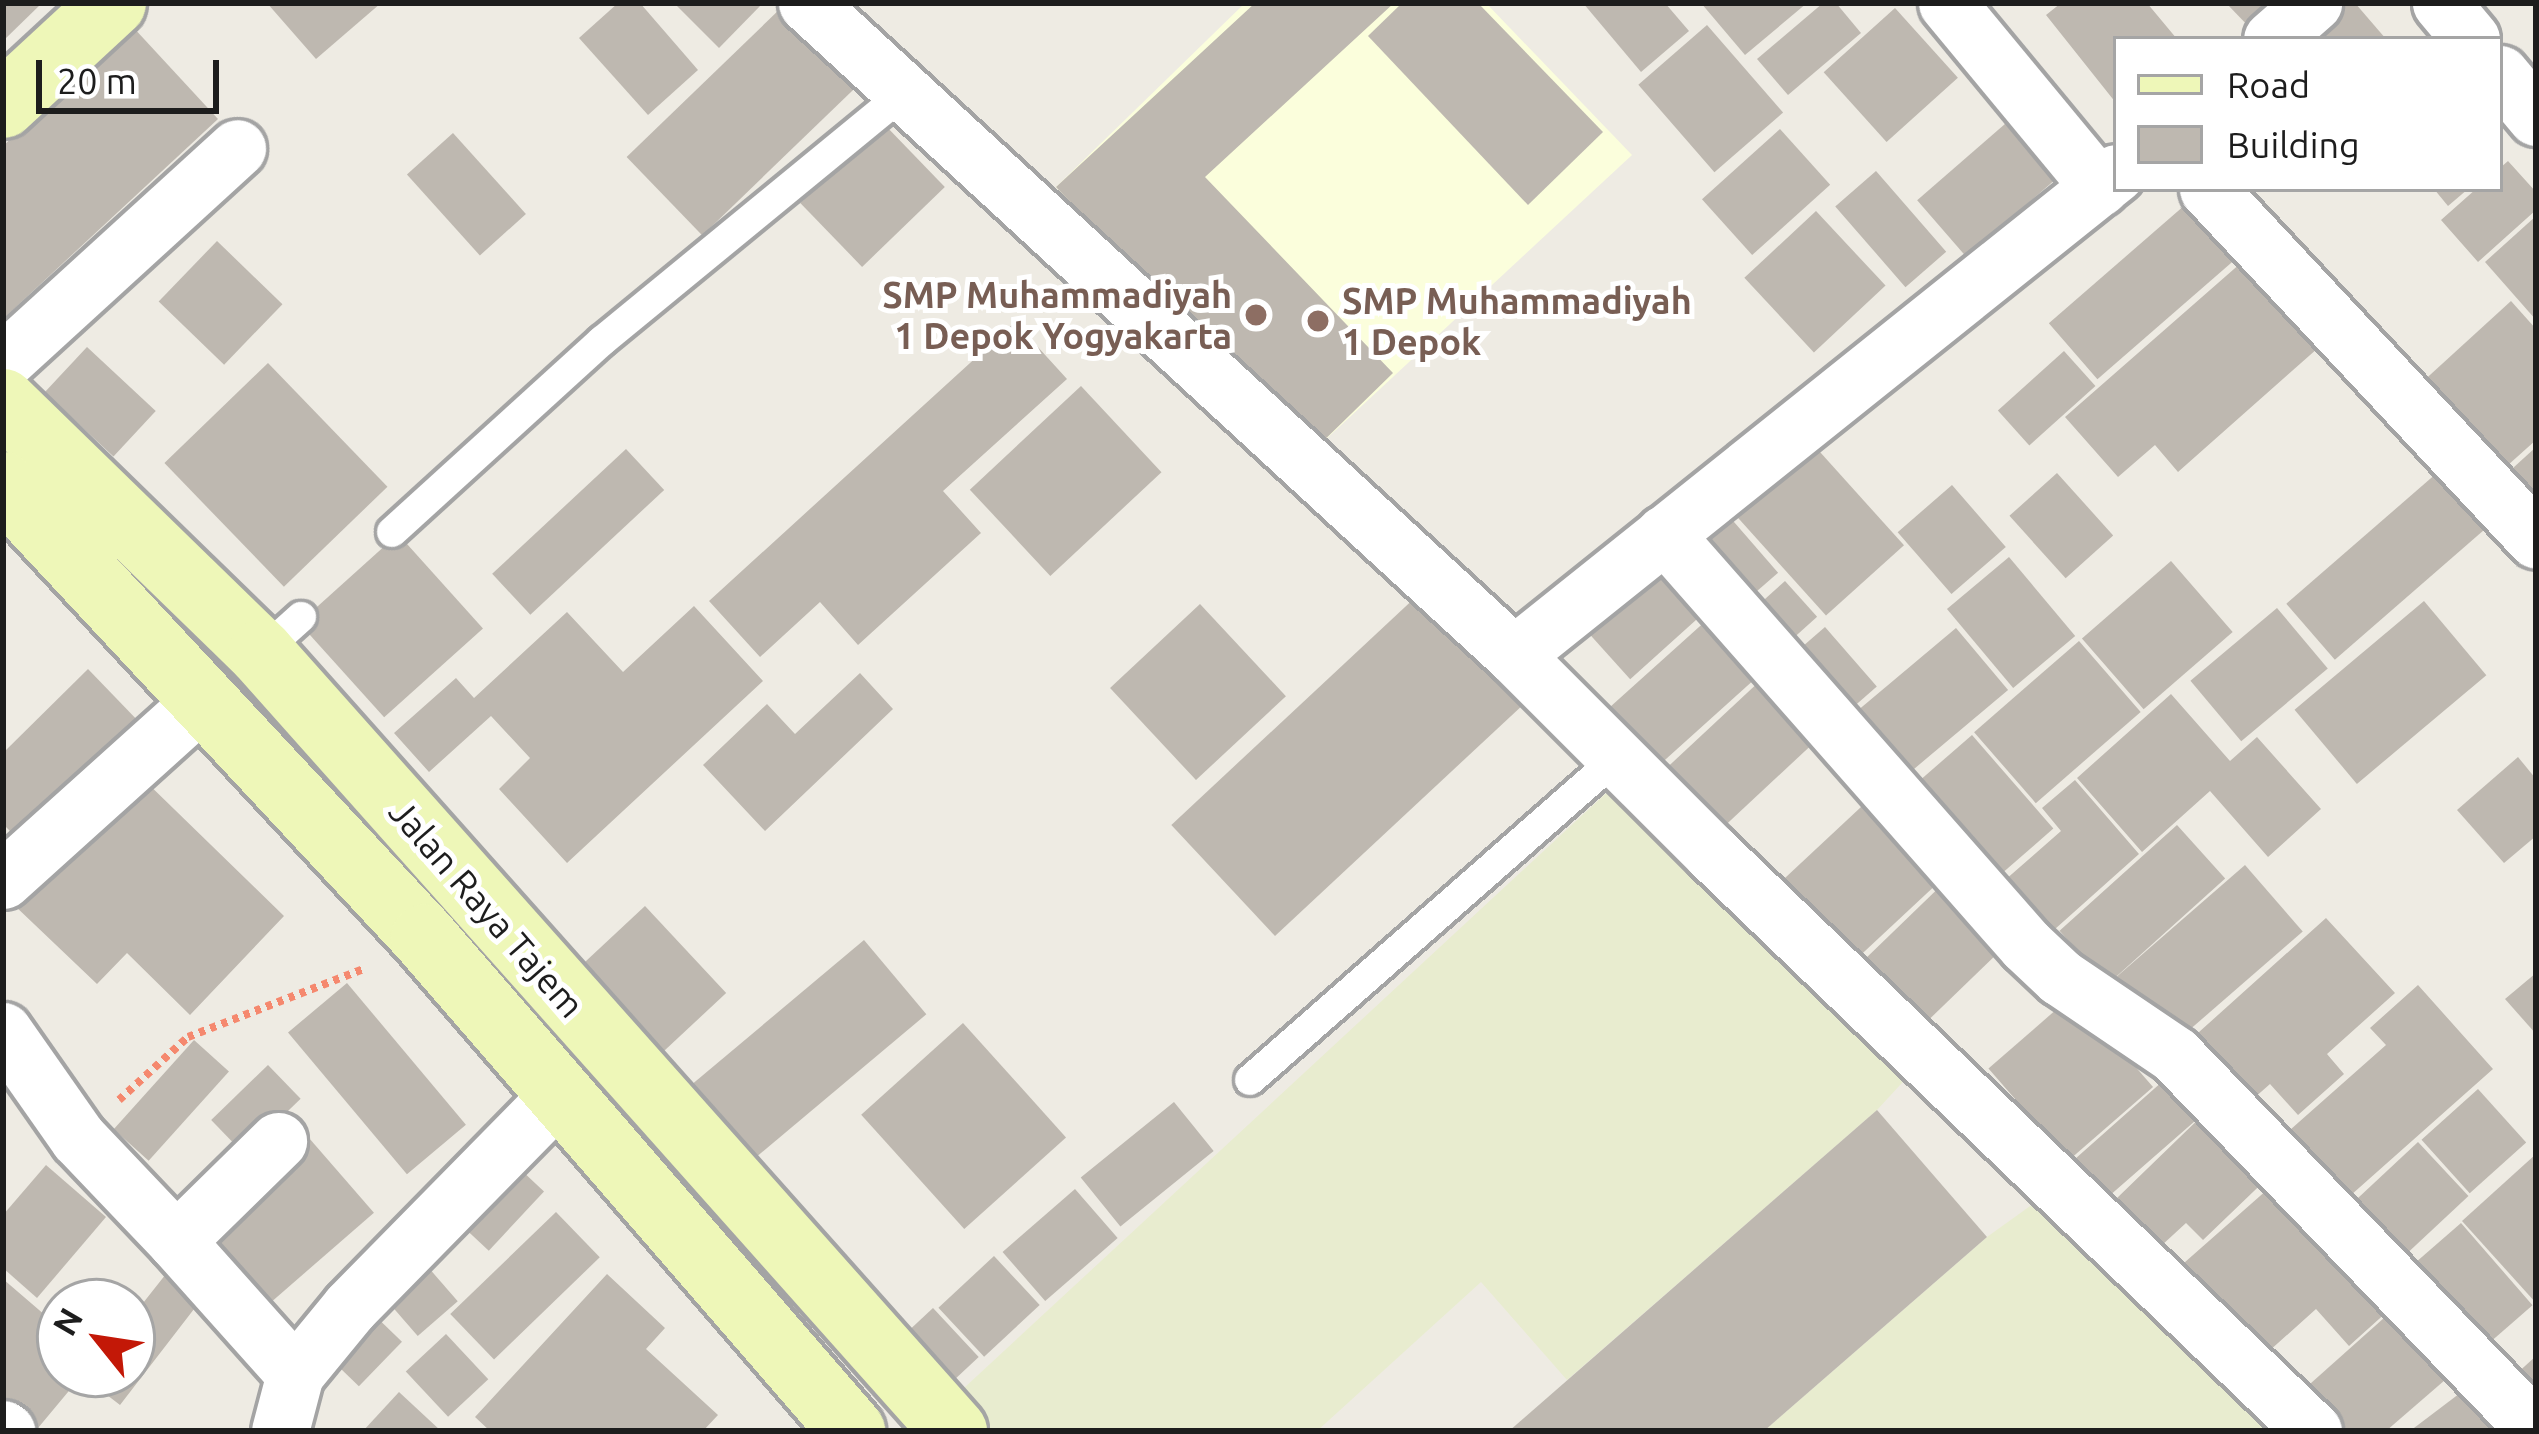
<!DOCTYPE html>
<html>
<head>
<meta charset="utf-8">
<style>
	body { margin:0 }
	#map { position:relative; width:2539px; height:1434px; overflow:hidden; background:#eeebe3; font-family:Ubuntu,sans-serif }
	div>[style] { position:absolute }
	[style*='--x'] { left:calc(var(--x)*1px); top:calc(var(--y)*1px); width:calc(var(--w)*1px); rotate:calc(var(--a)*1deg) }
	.education>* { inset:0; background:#fbfedc }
	.farmland>* { inset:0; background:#e8eccf }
	.building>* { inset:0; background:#beb8b0; transform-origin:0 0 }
	.path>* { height:8px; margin-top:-4px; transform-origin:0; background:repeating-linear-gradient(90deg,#f5886e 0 6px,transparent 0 12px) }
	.roads { filter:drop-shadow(3px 0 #a4a4a4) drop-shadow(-3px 0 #a4a4a4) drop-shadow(0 3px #a4a4a4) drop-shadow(0 -3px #a4a4a4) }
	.lane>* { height:30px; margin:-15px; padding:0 15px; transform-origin:15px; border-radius:15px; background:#fff }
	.street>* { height:57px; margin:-28.5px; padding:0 28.5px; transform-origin:28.5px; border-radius:28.5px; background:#fff }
	.secondary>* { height:66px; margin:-33px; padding:0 33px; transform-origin:33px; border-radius:33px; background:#eef7b8 }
	.dots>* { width:33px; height:33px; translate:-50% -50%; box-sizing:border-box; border:6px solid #fff; border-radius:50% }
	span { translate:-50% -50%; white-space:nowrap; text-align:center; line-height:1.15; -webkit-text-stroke:10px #fff; paint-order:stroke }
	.education-label { font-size:36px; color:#785e54; font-weight:700 }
	.right { translate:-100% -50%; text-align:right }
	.left { translate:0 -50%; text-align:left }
	.street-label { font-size:36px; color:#1d1d1d }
	.frame { position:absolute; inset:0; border:6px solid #1d1d1d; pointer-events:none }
	.legend { position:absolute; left:2113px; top:36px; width:390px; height:156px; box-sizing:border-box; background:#fff; border:3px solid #a5a5a5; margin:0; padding:15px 21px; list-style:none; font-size:36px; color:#1d1d1d }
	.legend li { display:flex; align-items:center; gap:24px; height:60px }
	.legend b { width:60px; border:3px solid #a5a5a5 }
	.north { position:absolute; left:36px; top:1278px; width:120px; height:120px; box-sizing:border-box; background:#fff; border:3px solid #a5a5a5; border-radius:50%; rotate:300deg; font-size:33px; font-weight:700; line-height:48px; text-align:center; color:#1d1d1d }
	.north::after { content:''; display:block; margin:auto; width:42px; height:54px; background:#c31807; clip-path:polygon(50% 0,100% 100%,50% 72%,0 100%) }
	.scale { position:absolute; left:36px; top:60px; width:183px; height:54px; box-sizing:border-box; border:6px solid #1d1d1d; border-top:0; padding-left:15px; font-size:36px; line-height:42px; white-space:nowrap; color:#1d1d1d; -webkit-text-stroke:9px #fff; paint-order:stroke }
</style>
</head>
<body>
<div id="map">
	<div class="education">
		<i style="clip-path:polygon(1245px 3px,1486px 3px,1632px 155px,1310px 454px,1056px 187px)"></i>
	</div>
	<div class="farmland">
		<i style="clip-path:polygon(1630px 771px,1925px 1058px,1877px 1110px,1567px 1380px,1481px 1282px,1317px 1431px,953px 1431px,937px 1413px)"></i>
		<i style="clip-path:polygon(2058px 1186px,2313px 1431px,1764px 1431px,1987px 1237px)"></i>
	</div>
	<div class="building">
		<i style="clip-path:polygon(3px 3px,42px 3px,3px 41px)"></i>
		<i style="clip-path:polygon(267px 3px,381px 3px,316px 59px)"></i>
		<i style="clip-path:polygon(618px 3px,640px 3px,698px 70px,648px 115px,579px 38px)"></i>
		<i style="clip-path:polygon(674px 3px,763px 3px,719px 48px)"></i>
		<i style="clip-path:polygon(1255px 3px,1394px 3px,1205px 177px,1393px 373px,1310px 454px,1056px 187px)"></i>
		<i style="clip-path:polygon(1402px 3px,1478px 3px,1603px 132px,1528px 205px,1368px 36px)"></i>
		<i style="clip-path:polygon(1583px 3px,1665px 3px,1689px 31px,1641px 72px)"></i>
		<i style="clip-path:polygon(1701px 3px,1807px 3px,1745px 55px)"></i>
		<i style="clip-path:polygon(1823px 3px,1836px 3px,1861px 33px,1788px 95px,1757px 59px)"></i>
		<i style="clip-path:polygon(2061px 3px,2147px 3px,2177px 39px,2116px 39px,2116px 103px,2046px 15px)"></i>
		<i style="clip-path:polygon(2226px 3px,2283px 3px,2254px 32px)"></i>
		<i style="clip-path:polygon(2335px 3px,2355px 3px,2386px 39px,2294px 39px)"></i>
		<i style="left:782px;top:7px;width:109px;height:216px;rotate:46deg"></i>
		<i style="left:1895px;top:8px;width:94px;height:96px;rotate:48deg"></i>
		<i style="left:1707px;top:25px;width:116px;height:91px;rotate:49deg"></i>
		<i style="clip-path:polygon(132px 26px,218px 119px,3px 319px,3px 146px)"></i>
		<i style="left:2013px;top:117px;width:75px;height:127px;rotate:49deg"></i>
		<i style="left:883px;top:123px;width:89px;height:115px;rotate:46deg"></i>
		<i style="left:1780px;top:129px;width:75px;height:105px;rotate:48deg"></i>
		<i style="left:453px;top:133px;width:109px;height:62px;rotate:48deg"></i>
		<i style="clip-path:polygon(2508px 161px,2536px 192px,2536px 210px,2478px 262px,2441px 220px,2476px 189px,2500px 189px,2500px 168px)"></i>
		<i style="left:1876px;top:171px;width:107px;height:54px;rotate:49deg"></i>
		<i style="clip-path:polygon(2434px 189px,2468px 189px,2448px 206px)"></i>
		<i style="left:2193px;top:198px;width:74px;height:191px;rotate:49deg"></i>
		<i style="left:1816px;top:211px;width:102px;height:98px;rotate:47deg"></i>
		<i style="clip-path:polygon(2536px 216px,2536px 320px,2485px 262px)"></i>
		<i style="left:217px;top:241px;width:91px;height:84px;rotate:44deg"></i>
		<i style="clip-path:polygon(2242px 262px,2318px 348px,2178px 472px,2155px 445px,2118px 477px,2065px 417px)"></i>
		<i style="clip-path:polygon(2511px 301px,2536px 329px,2536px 440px,2498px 474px,2419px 385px)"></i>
		<i style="clip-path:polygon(1015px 322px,1067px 379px,943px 491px,981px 533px,858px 645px,820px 602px,760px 657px,709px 601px)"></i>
		<i style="left:87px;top:347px;width:94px;height:62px;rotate:43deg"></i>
		<i style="left:2064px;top:351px;width:47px;height:89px;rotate:48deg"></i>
		<i style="left:268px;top:363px;width:172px;height:144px;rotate:46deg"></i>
		<i style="left:1081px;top:386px;width:118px;height:152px;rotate:47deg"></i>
		<i style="left:1811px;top:442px;width:139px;height:105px;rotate:48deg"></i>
		<i style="clip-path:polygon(2536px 447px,2536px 515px,2502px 478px)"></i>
		<i style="left:626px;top:449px;width:56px;height:183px;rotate:47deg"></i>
		<i style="left:2438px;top:472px;width:74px;height:201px;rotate:49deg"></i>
		<i style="left:2057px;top:473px;width:84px;height:64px;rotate:48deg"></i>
		<i style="left:1952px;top:485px;width:82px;height:72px;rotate:49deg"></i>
		<i style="left:1721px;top:507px;width:87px;height:53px;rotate:49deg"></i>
		<i style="left:398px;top:534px;width:127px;height:133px;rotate:48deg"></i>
		<i style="left:2009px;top:557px;width:103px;height:81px;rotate:50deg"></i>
		<i style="left:1652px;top:560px;width:74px;height:96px;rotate:48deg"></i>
		<i style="left:2171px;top:561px;width:94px;height:118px;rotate:49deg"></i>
		<i style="left:1785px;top:581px;width:48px;height:49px;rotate:48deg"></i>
		<i style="left:1420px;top:593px;width:152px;height:340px;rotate:47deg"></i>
		<i style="left:2424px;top:601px;width:97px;height:169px;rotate:50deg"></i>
		<i style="left:1200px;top:604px;width:126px;height:123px;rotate:47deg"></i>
		<i style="clip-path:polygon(694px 606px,763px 681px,567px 863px,499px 789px,530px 758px,491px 716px,429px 772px,394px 733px,456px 678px,474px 698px,567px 612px,623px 672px)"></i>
		<i style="left:2277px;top:608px;width:79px;height:113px;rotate:50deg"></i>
		<i style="left:1709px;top:618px;width:76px;height:135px;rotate:48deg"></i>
		<i style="left:1825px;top:627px;width:79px;height:55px;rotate:49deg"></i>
		<i style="left:1956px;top:628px;width:81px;height:145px;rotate:50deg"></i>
		<i style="left:2079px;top:641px;width:94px;height:139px;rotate:49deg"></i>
		<i style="clip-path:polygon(88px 669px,142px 725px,23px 844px,3px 824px,3px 753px)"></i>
		<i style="clip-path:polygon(860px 673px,893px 709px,765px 831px,703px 765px,767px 704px,795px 734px)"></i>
		<i style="left:1762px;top:679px;width:82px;height:139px;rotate:47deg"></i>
		<i style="clip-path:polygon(2171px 694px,2230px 761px,2257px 737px,2321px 809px,2268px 857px,2210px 791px,2142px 852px,2077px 778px)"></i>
		<i style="left:1972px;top:735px;width:124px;height:94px;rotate:49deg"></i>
		<i style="clip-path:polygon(2518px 757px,2536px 779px,2536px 836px,2504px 863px,2457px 810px)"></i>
		<i style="clip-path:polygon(138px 774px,284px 916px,190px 1015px,127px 953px,97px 984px,13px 904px)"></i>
		<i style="clip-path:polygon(2075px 780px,2139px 854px,2036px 946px,1989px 894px,2061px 831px,2042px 808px)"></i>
		<i style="left:1876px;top:793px;width:108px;height:137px;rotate:47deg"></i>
		<i style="left:2177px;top:825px;width:72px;height:158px;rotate:48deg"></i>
		<i style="left:2245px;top:865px;width:88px;height:174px;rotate:49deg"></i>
		<i style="left:1952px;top:875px;width:88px;height:137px;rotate:46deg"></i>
		<i style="left:645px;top:906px;width:119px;height:85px;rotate:47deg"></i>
		<i style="clip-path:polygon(2326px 918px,2395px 993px,2327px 1054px,2344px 1074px,2298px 1115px,2270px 1084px,2236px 1114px,2179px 1050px)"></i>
		<i style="left:864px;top:940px;width:97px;height:240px;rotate:50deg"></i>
		<i style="clip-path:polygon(2536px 973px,2536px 1034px,2505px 999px)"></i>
		<i style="left:347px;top:983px;width:185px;height:77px;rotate:50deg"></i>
		<i style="clip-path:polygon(2418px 985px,2493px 1069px,2333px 1211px,2274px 1144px,2386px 1045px,2370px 1028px)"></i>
		<i style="left:2073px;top:995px;width:122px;height:112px;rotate:49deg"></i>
		<i style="left:963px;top:1023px;width:154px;height:137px;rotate:48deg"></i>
		<i style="left:194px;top:1040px;width:47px;height:120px;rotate:42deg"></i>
		<i style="left:268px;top:1065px;width:47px;height:79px;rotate:46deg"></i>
		<i style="clip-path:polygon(2181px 1065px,2279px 1167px,2203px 1240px,2186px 1223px,2161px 1246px,2116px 1199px,2211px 1107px,2108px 1197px,2075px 1159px)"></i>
		<i style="left:2478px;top:1089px;width:72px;height:76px;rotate:48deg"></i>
		<i style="left:1174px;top:1102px;width:63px;height:120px;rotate:51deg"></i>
		<i style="clip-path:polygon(1877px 1110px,1987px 1237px,1764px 1431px,1509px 1431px)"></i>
		<i style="left:309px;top:1138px;width:99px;height:152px;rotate:49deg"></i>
		<i style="left:2418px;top:1142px;width:74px;height:108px;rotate:47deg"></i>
		<i style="clip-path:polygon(2536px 1154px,2536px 1303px,2462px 1221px)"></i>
		<i style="left:506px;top:1156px;width:52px;height:81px;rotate:43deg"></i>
		<i style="clip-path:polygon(46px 1165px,106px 1217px,37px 1298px,3px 1268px,3px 1215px)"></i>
		<i style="clip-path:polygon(2285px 1174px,2399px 1301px,2349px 1346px,2316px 1309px,2258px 1361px,2176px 1270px)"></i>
		<i style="left:1075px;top:1189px;width:65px;height:96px;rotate:49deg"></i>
		<i style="left:556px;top:1212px;width:63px;height:147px;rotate:46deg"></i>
		<i style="left:2461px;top:1223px;width:109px;height:81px;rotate:49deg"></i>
		<i style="left:994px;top:1256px;width:67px;height:76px;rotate:47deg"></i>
		<i style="left:421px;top:1259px;width:56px;height:53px;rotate:49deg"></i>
		<i style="clip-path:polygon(177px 1260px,211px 1287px,120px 1405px,85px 1378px,132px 1374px,132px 1317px)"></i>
		<i style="clip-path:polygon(607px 1274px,665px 1328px,646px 1349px,718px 1415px,703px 1431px,490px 1431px,475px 1417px)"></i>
		<i style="clip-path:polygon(3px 1279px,60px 1328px,60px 1374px,83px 1374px,38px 1428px,3px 1399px)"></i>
		<i style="clip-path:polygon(2403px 1301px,2460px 1367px,2386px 1431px,2334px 1431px,2301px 1392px)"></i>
		<i style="left:366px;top:1307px;width:50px;height:62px;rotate:44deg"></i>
		<i style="left:933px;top:1308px;width:67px;height:52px;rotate:47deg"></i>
		<i style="left:446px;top:1334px;width:62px;height:55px;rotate:47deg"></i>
		<i style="clip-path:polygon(2536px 1356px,2536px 1422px,2503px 1386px)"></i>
		<i style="clip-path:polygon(2476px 1381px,2514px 1431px,2410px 1431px)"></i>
		<i style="clip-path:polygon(399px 1392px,441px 1431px,363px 1431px)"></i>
	</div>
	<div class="path">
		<i style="--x:119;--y:1100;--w:93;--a:-42.4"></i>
		<i style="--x:188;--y:1037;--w:191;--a:-21.2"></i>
	</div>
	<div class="roads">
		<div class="lane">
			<i style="--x:392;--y:532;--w:284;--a:-42.3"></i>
			<i style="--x:602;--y:341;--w:391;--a:-39.4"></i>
			<i style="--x:261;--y:653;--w:54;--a:-42"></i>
			<i style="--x:1250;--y:1080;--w:488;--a:-41.3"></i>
		</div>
		<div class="street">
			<i style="--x:807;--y:3;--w:962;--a:42.68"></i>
			<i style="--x:1514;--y:655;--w:280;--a:45"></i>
			<i style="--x:1712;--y:853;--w:834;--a:43.88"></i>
			<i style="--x:1947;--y:3;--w:239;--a:50.4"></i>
			<i style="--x:2441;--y:3;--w:47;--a:50.2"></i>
			<i style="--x:2272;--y:39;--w:55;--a:-41.3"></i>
			<i style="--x:2500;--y:74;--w:56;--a:50.1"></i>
			<i style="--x:2208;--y:189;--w:480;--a:46.9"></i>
			<i style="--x:3;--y:362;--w:317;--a:-42.4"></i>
			<i style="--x:1664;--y:534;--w:548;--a:48.63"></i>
			<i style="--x:2026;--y:945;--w:47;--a:43.3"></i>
			<i style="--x:2060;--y:977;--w:139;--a:34.1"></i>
			<i style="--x:2175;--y:1055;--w:521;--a:46.09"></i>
			<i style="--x:1514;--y:655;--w:771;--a:-38.68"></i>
			<i style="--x:3;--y:880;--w:272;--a:-42"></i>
			<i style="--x:3;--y:1031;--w:131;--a:55"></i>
			<i style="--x:78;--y:1138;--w:142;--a:46.4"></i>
			<i style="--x:176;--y:1241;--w:143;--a:-44.4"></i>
			<i style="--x:176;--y:1241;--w:178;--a:48.2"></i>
			<i style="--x:3;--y:1429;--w:4;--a:34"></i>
			<i style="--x:280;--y:1431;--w:59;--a:-75.3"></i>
			<i style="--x:295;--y:1374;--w:87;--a:-50.6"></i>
			<i style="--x:350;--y:1307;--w:300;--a:-45.5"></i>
		</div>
		<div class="secondary">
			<i style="--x:3;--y:105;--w:150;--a:-42.8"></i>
			<i style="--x:3;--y:402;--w:360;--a:44.2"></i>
			<i style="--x:261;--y:653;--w:1042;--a:48.31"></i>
			<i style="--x:3;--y:485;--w:618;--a:47.03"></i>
			<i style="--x:424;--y:937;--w:654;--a:49.09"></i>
		</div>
	</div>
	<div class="dots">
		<i style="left:1256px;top:315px;background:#8d6e63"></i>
		<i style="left:1318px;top:321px;background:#8d6e63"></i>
	</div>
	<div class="education-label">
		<span class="right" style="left:1232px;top:315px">SMP Muhammadiyah<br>1 Depok Yogyakarta</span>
		<span class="left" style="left:1342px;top:321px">SMP Muhammadiyah<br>1 Depok</span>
	</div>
	<div class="street-label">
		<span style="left:487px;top:908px;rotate:49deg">Jalan Raya Tajem</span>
	</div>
	<div class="frame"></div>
	<ul class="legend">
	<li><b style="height:15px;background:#eef7b8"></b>Road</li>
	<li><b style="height:33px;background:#beb8b0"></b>Building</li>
	</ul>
	<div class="north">N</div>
	<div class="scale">20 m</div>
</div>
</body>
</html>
